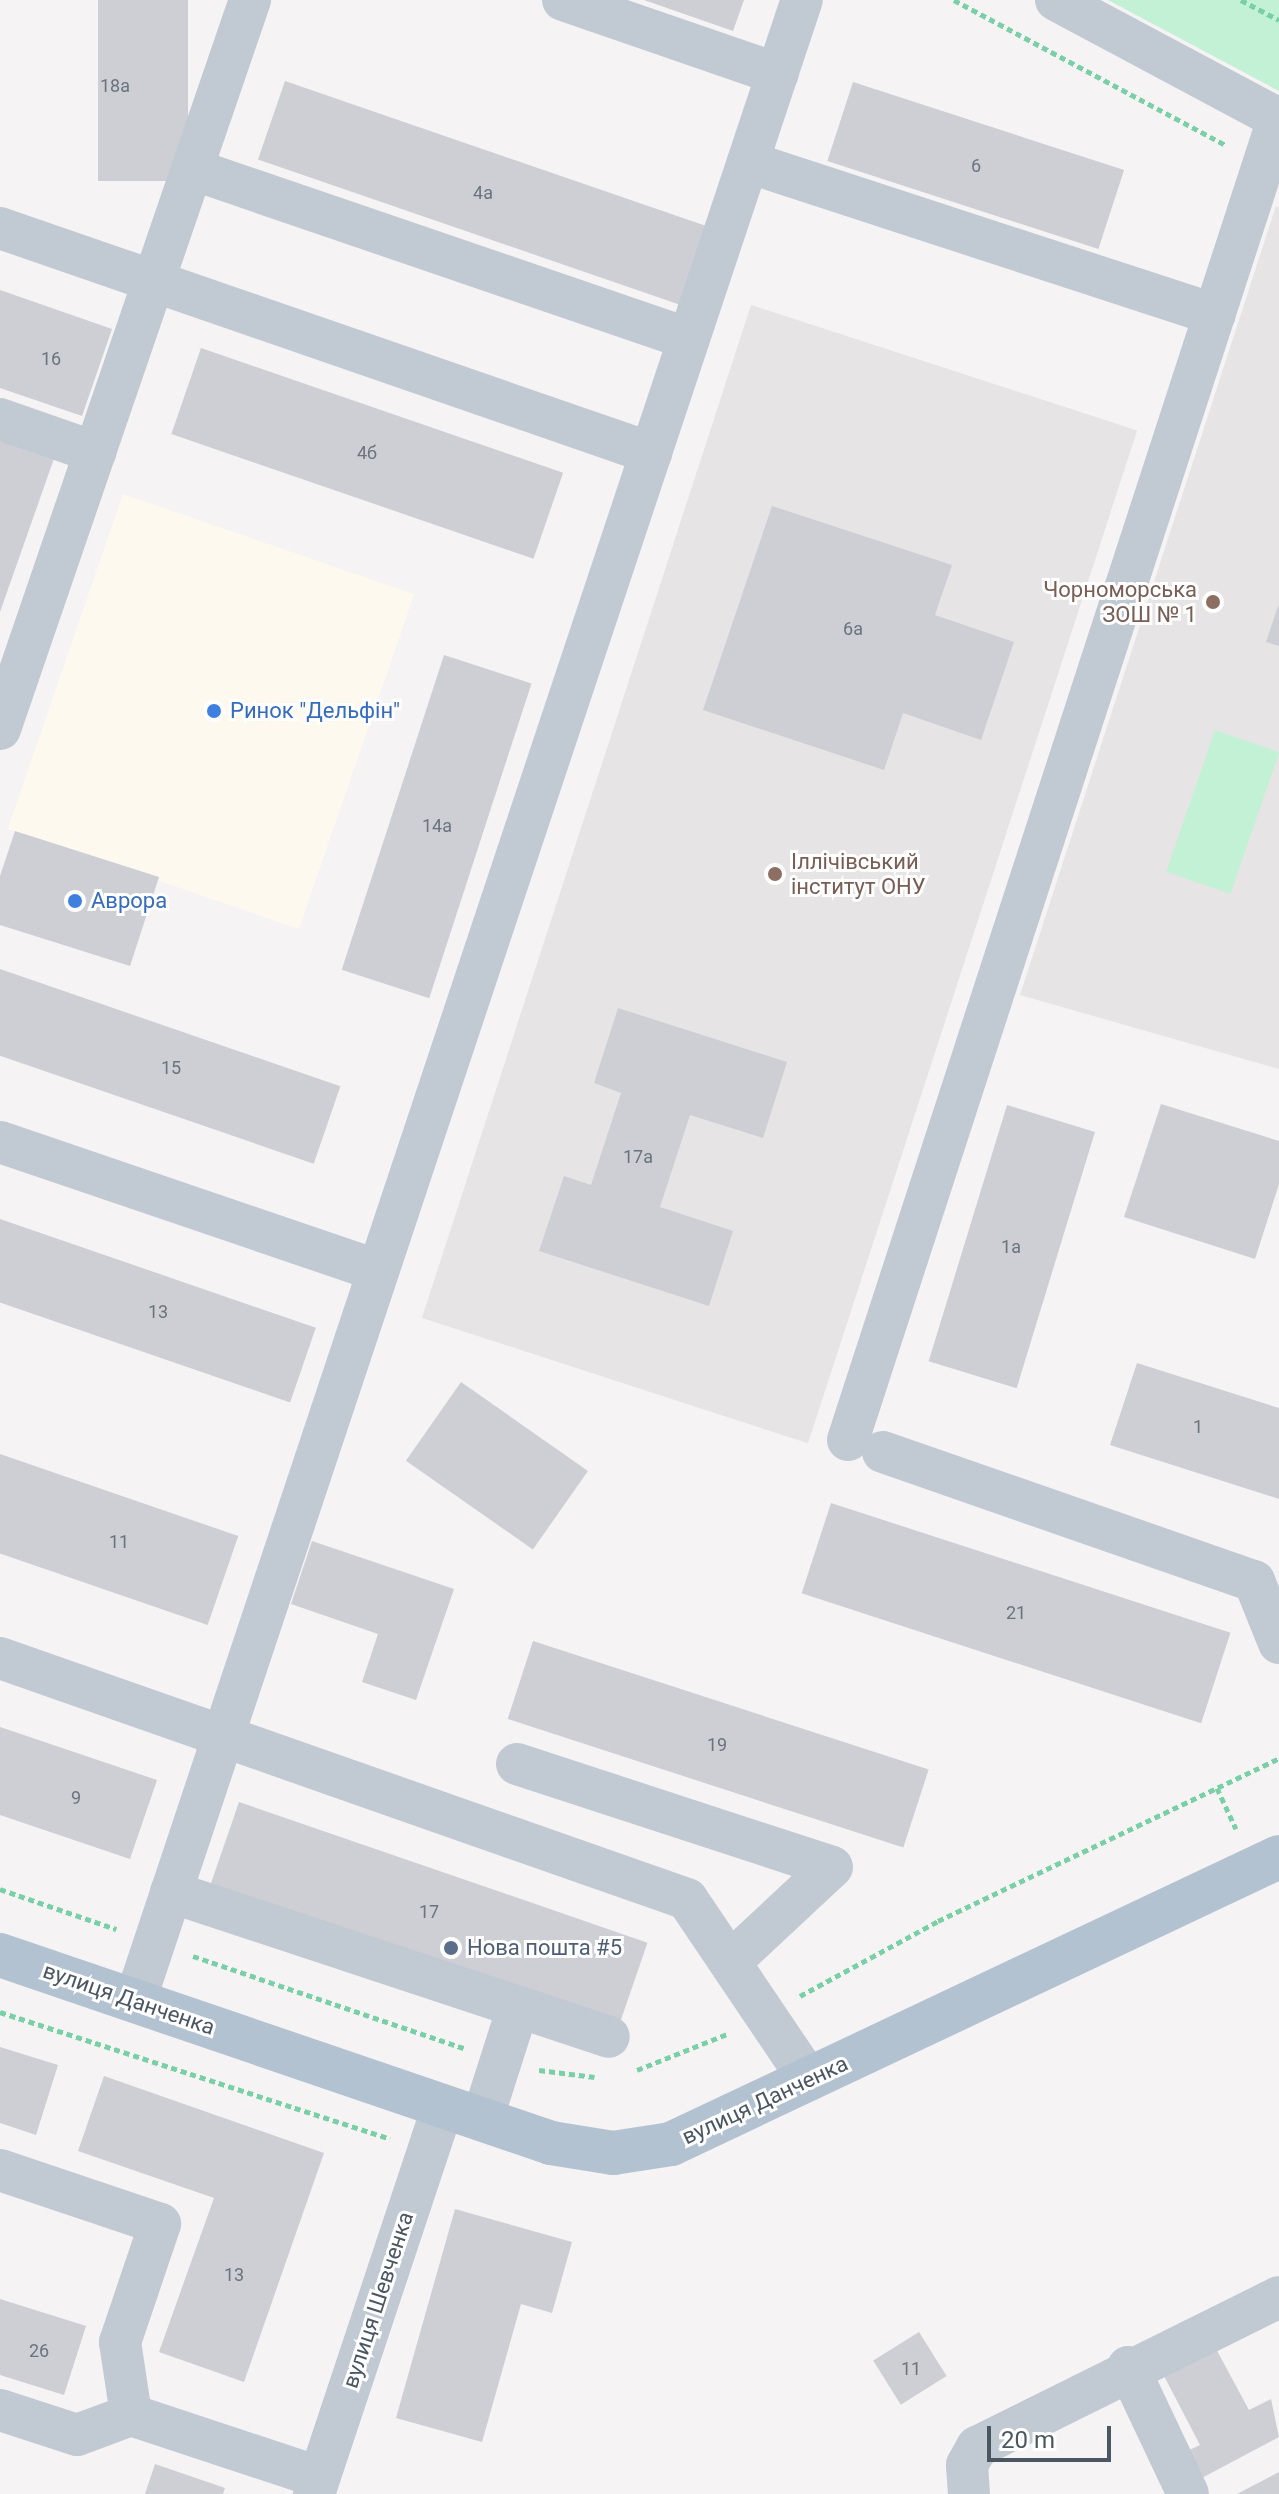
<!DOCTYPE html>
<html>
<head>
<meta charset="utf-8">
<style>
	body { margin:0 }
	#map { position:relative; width:1279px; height:2494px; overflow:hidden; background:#f5f3f3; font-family:Roboto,sans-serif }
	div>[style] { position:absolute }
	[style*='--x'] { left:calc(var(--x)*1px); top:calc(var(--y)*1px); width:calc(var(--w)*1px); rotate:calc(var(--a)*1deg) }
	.commercial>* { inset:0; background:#fdf9ef; transform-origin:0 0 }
	.education>* { inset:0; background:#e6e4e5; transform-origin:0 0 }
	.green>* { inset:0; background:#c3f1d5; transform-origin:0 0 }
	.building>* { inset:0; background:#cdcfd5; transform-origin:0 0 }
	.path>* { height:5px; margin-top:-2.5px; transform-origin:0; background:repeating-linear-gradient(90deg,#7ad0a6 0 6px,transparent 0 10px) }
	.minor>* { height:42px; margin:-21px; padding:0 21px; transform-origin:21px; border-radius:21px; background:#c1cad2 }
	.major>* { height:44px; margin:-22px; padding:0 22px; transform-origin:22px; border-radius:22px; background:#b3c2d1 }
	.dots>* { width:22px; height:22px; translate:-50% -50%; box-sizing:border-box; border:4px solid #fff; border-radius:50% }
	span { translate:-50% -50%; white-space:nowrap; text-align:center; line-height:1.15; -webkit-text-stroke:6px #fff; paint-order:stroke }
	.number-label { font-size:18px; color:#6b747e }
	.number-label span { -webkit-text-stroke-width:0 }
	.education-label { font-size:22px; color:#785e54 }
	.right { translate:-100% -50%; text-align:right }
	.left { translate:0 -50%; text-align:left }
	.shop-label { font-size:22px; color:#366cbe }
	.service-label { font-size:22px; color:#4e5e75 }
	.street-label { font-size:22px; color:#4a5661 }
	.scale { position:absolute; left:987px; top:2426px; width:124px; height:36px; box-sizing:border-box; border:4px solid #4a5661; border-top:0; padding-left:10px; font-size:24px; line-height:28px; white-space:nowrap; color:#4a5661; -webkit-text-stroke:6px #fff; paint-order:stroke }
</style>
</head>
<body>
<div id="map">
	<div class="commercial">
		<i style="left:123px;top:494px;width:308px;height:354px;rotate:19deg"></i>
	</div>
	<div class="education">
		<i style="clip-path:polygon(1276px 206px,1279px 208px,1279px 1069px,1020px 995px)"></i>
		<i style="left:751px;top:305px;width:406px;height:1065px;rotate:18deg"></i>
	</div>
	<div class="green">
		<i style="clip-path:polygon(1108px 0,1279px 0,1279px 91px)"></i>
		<i style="left:1215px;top:730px;width:68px;height:150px;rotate:19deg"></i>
	</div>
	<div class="building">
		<i style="left:98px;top:0;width:90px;height:181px"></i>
		<i style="clip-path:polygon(644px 0,744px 0,733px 31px)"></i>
		<i style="left:285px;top:81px;width:447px;height:83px;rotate:19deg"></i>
		<i style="left:853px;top:82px;width:285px;height:83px;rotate:18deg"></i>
		<i style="clip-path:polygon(0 290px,112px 329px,82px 416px,0 388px)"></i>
		<i style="left:201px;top:348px;width:383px;height:91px;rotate:19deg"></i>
		<i style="clip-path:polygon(0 427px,57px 450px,0 612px)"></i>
		<i style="clip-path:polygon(772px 506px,952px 565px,935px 615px,1014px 642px,981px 740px,903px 713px,884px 770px,703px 710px)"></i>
		<i style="clip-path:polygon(1278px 606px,1279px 606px,1279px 646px,1266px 642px)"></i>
		<i style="left:444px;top:655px;width:92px;height:331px;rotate:18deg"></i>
		<i style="clip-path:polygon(15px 831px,159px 877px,130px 966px,0 925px,0 876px)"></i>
		<i style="left:0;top:969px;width:360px;height:82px;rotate:19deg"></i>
		<i style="clip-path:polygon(618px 1008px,787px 1062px,763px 1138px,690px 1115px,660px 1207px,733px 1231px,709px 1306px,539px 1251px,564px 1176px,591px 1185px,621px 1093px,594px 1083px)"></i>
		<i style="clip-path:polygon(1161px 1104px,1279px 1141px,1279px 1184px,1255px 1259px,1124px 1217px)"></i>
		<i style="left:1007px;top:1105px;width:92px;height:268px;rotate:17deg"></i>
		<i style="left:0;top:1219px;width:334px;height:79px;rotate:19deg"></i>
		<i style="clip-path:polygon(1137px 1363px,1279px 1408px,1279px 1499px,1110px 1445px)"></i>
		<i style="left:461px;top:1382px;width:155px;height:96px;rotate:35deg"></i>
		<i style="left:0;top:1454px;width:252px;height:94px;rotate:19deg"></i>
		<i style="left:831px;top:1503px;width:420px;height:95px;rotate:18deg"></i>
		<i style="clip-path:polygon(312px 1541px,454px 1589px,416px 1700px,362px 1682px,378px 1634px,291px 1604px)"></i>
		<i style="left:533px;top:1641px;width:416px;height:82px;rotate:18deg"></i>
		<i style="clip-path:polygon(0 1727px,157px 1780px,130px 1859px,0 1815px)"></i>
		<i style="left:239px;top:1802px;width:432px;height:87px;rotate:19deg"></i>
		<i style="clip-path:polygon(0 2047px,58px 2065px,36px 2135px,0 2123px)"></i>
		<i style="clip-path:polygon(104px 2076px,324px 2153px,244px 2382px,159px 2352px,214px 2198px,78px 2151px)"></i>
		<i style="clip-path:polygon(455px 2209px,572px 2242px,552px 2313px,521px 2304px,482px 2442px,396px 2418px)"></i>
		<i style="clip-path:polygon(0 2299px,86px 2326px,64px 2395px,0 2375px)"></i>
		<i style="left:919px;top:2332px;width:52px;height:54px;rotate:58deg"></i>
		<i style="clip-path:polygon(1215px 2347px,1249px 2410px,1271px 2399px,1279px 2437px,1198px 2480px,1183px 2453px,1200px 2445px,1163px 2374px)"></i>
		<i style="clip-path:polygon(155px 2464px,225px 2488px,223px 2494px,145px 2494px)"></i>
		<i style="clip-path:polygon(1279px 2472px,1279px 2494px,1237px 2494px)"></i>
	</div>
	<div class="path">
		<i style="--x:954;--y:0;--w:307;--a:28.1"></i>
		<i style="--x:1241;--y:0;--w:43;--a:27.8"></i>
		<i style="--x:1217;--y:1788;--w:45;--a:65.1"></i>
		<i style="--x:0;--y:1889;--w:123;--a:19"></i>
		<i style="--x:193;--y:1956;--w:286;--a:18.8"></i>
		<i style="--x:800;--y:1996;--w:157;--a:-28.5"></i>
		<i style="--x:938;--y:1921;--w:378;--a:-25.5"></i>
		<i style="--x:0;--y:2012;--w:410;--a:18"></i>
		<i style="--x:539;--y:2070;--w:56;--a:7.1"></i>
		<i style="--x:637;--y:2070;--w:97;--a:-21.8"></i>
	</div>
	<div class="minor">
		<i style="--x:563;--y:0;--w:227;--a:19"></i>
		<i style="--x:1056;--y:0;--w:253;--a:28.1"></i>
		<i style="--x:748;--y:162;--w:491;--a:18.1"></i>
		<i style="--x:192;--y:169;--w:525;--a:18.88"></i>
		<i style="--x:0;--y:228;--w:689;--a:19.07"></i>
		<i style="--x:0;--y:419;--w:101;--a:19.2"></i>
		<i style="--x:0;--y:729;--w:771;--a:-71.07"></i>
		<i style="--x:0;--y:1142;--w:399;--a:18.8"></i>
		<i style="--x:848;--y:1440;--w:1389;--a:-71.97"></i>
		<i style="--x:883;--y:1452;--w:393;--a:19.2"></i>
		<i style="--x:1254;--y:1581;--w:67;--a:68"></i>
		<i style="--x:0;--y:1658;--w:728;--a:19.33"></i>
		<i style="--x:687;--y:1899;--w:218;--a:56"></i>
		<i style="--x:517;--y:1764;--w:331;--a:18.1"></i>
		<i style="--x:832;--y:1867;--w:139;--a:137"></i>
		<i style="--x:171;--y:1892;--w:461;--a:18.3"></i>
		<i style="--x:135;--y:2001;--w:2109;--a:-71.57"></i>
		<i style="--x:482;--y:2120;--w:119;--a:-72.3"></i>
		<i style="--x:0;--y:2170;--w:169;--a:18.6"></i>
		<i style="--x:160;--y:2224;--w:125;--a:108.7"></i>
		<i style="--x:120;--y:2342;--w:74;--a:81.4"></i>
		<i style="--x:1128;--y:2367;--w:140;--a:64.7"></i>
		<i style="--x:0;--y:2410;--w:81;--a:18"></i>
		<i style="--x:77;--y:2435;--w:58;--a:-20.3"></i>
		<i style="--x:131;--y:2415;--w:198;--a:18.3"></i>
		<i style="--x:314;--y:2494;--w:409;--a:-71.6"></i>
		<i style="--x:969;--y:2494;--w:29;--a:-94"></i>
		<i style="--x:967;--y:2465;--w:21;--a:-61"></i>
		<i style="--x:977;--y:2447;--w:337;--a:-26.4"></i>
	</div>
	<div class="major">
		<i style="--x:0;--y:1955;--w:582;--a:18.84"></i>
		<i style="--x:551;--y:2143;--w:63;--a:9.2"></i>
		<i style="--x:613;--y:2153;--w:59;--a:-8.8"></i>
		<i style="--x:671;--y:2144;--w:672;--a:-25.27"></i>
	</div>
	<div class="dots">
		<i style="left:1213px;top:602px;background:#8d6e63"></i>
		<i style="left:214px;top:711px;background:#3f7fe0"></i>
		<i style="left:775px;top:874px;background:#8d6e63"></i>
		<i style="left:75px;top:901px;background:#3f7fe0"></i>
		<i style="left:451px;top:1948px;background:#5c6f8a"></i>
	</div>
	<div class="number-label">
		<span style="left:115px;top:86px">18а</span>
		<span style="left:976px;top:166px">6</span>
		<span style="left:483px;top:193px">4а</span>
		<span style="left:51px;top:359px">16</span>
		<span style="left:367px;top:453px">4б</span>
		<span style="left:853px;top:629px">6а</span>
		<span style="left:437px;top:826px">14а</span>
		<span style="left:171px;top:1068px">15</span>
		<span style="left:638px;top:1157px">17а</span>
		<span style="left:1011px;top:1247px">1а</span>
		<span style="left:158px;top:1312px">13</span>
		<span style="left:1198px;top:1427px">1</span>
		<span style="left:119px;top:1542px">11</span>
		<span style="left:1016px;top:1613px">21</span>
		<span style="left:717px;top:1745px">19</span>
		<span style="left:76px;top:1798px">9</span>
		<span style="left:429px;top:1912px">17</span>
		<span style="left:234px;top:2275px">13</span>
		<span style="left:39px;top:2351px">26</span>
		<span style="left:911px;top:2369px">11</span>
	</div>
	<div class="education-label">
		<span class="right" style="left:1197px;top:602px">Чорноморська<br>ЗОШ № 1</span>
		<span class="left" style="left:791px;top:874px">Іллічівський<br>інститут ОНУ</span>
	</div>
	<div class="shop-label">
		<span class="left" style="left:230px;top:711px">Ринок "Дельфін"</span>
		<span class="left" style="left:91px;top:901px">Аврора</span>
	</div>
	<div class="service-label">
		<span class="left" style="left:467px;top:1948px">Нова пошта #5</span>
	</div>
	<div class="street-label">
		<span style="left:129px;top:1999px;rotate:19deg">вулиця Данченка</span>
		<span style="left:765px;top:2100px;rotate:-25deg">вулиця Данченка</span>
		<span style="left:378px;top:2300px;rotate:-72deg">вулиця Шевченка</span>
	</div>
	<div class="scale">20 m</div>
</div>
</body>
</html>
